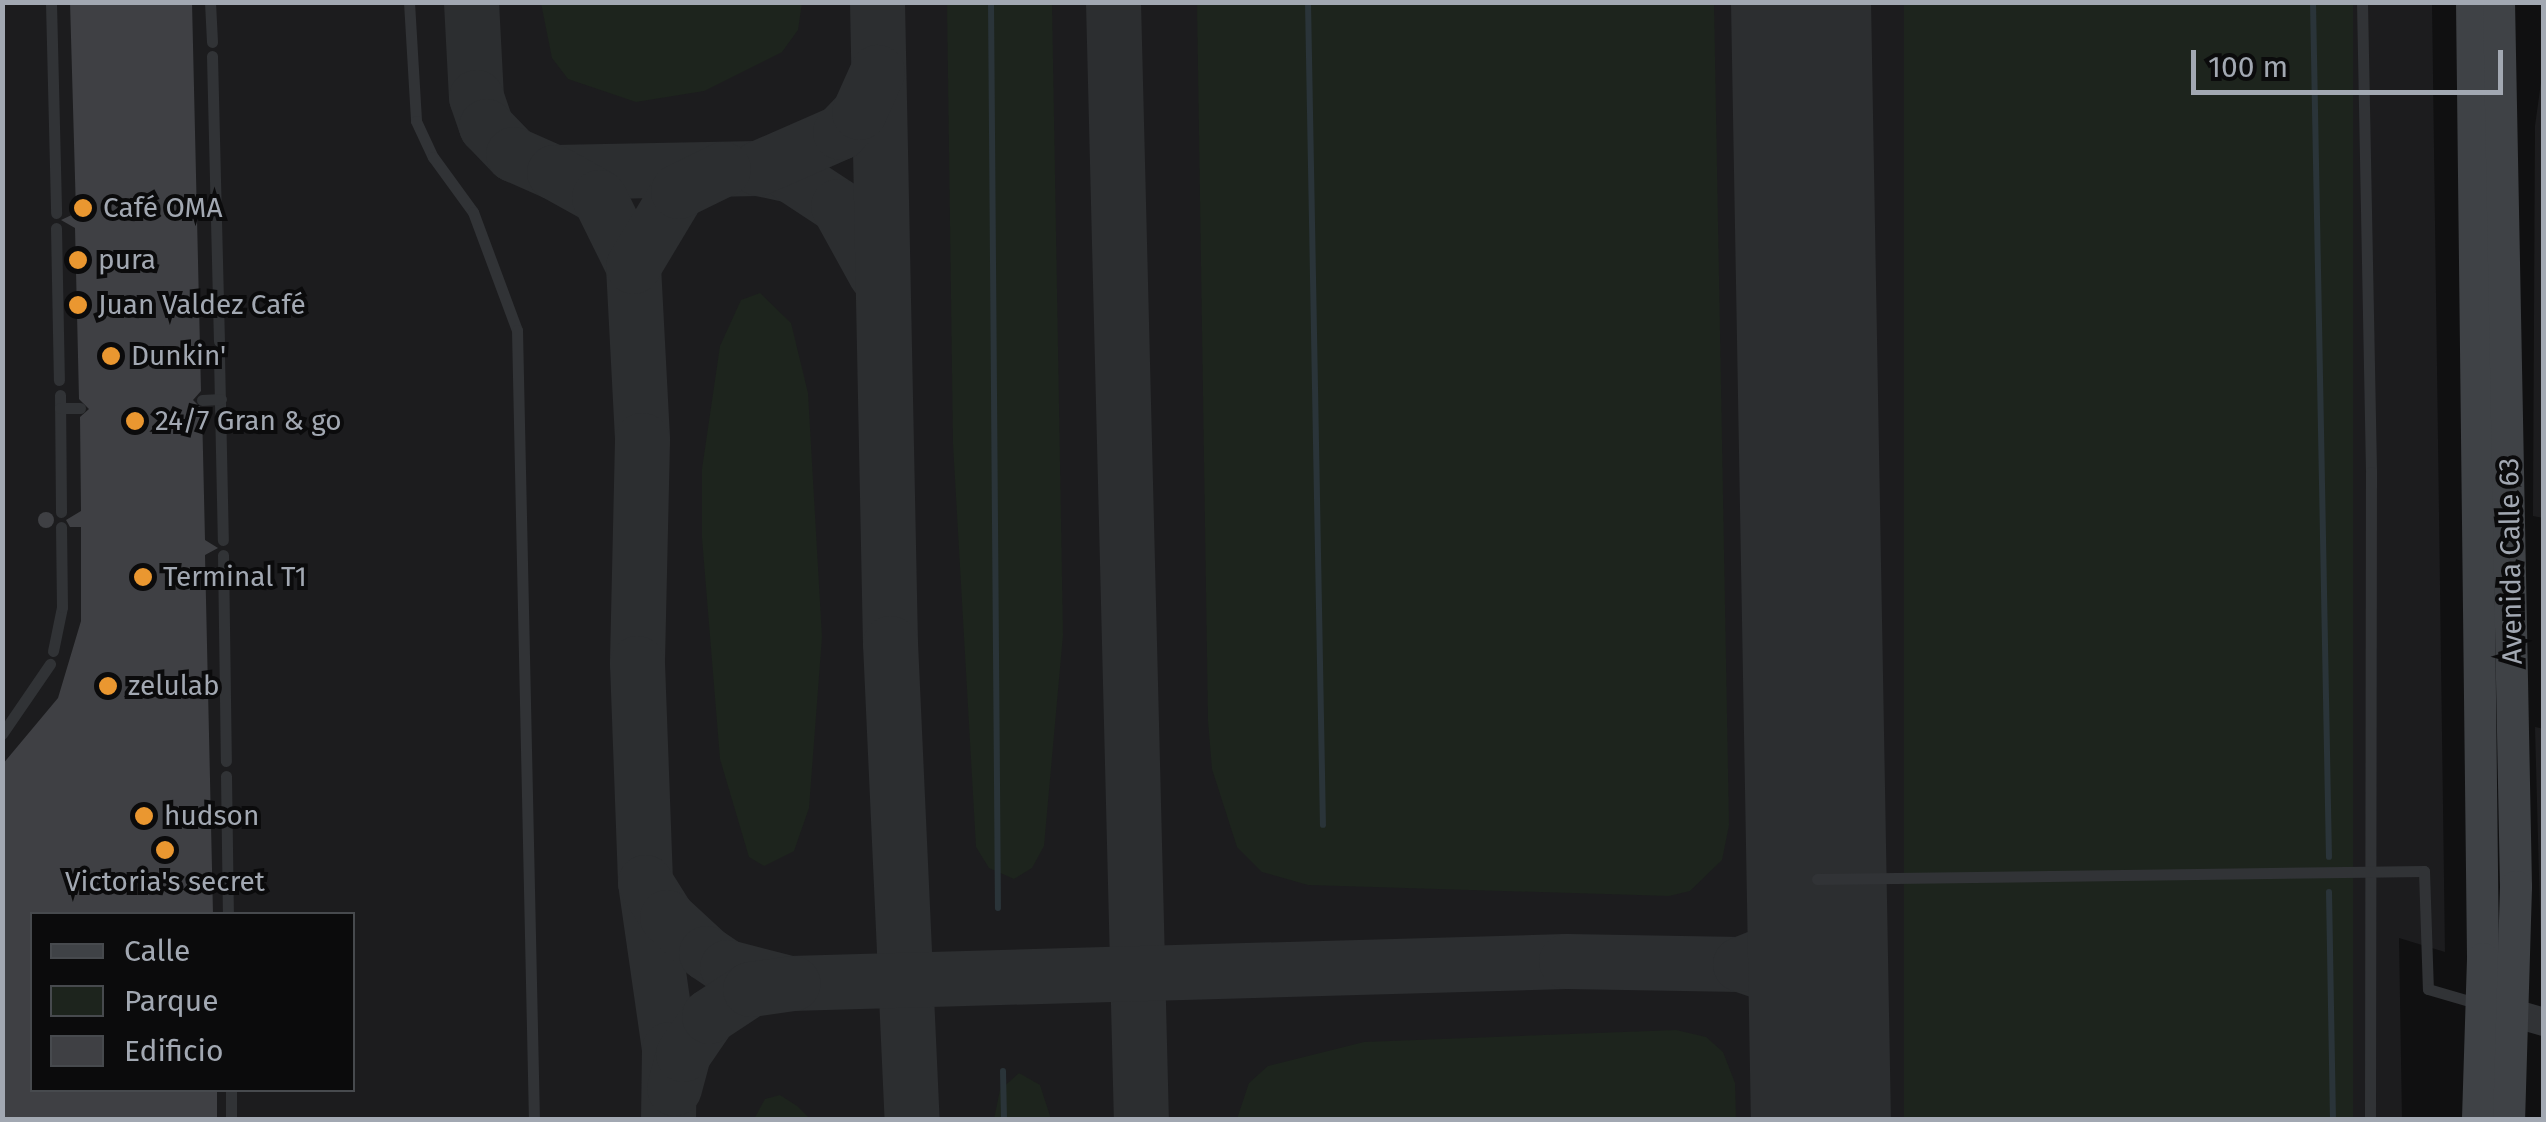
<!DOCTYPE html>
<html>
<head>
<meta charset="utf-8">
<style>
	body { margin:0 }
	#map { position:relative; width:2546px; height:1122px; overflow:hidden; background:#101011; font-family:"Fira Sans",sans-serif }
	div>[style] { position:absolute }
	[style*='--x'] { left:calc(var(--x)*1px); top:calc(var(--y)*1px); width:calc(var(--w)*1px); rotate:calc(var(--a)*1deg) }
	.built>* { inset:0; background:#1c1c1e }
	.green>* { inset:0; background:#1d241d; transform-origin:0 0 }
	.stream>* { height:6px; margin:-3px; padding:0 3px; transform-origin:3px; border-radius:3px; background:#2a3439 }
	.taxiway>* { height:55px; margin:-27.5px; padding:0 27.5px; transform-origin:27.5px; border-radius:27.5px; background:#2c2e30 }
	.runway>* { height:140px; margin:-70px; padding:0 70px; transform-origin:70px; border-radius:70px; background:#2c2e30 }
	.building>* { inset:0; background:#3f4044 }
	.round { border-radius:50% }
	.service>* { height:11px; margin:-5.5px; padding:0 5.5px; transform-origin:5.5px; border-radius:5.5px; background:#313336 }
	.tertiary>* { height:28px; margin:-14px; padding:0 14px; transform-origin:14px; border-radius:14px; background:#313336 }
	.secondary>* { height:32px; margin:-16px; padding:0 16px; transform-origin:16px; border-radius:16px; background:#3f4246 }
	.dots>* { width:28px; height:28px; translate:-50% -50%; box-sizing:border-box; border:5px solid #0b0b0c; border-radius:50% }
	span { translate:-50% -50%; white-space:nowrap; text-align:center; line-height:1.15; -webkit-text-stroke:8px #0b0b0c; paint-order:stroke }
	.poi-label { font-size:28px; color:#a2a8b2 }
	.left { translate:0 -50%; text-align:left }
	.street-label { font-size:28px; color:#a2a8b2 }
	.frame { position:absolute; inset:0; border:5px solid #a2a8b2; pointer-events:none }
	.legend { position:absolute; left:30px; top:912px; width:325px; height:180px; box-sizing:border-box; background:#0b0b0c; border:2px solid #474a4e; margin:0; padding:12px 18px; list-style:none; font-size:30px; color:#a2a8b2 }
	.legend li { display:flex; align-items:center; gap:20px; height:50px }
	.legend b { width:50px; border:2px solid #474a4e }
	.scale { position:absolute; left:2191px; top:50px; width:312px; height:45px; box-sizing:border-box; border:5px solid #a2a8b2; border-top:0; padding-left:12px; font-size:30px; line-height:35px; white-space:nowrap; color:#a2a8b2; -webkit-text-stroke:8px #0b0b0c; paint-order:stroke }
</style>
</head>
<body>
<div id="map">
	<div class="built">
		<i style="clip-path:polygon(evenodd,2px 3px,2432px 3px,2445px 952px,2399px 938px,2402px 1119px,3px 1119px,2px 3px,32px 914px,352px 914px,352px 1090px,32px 1090px,32px 914px)"></i>
		<i style="clip-path:polygon(2543px 68px,2543px 518px,2533px 516px,2535px 126px)"></i>
		<i style="clip-path:polygon(2535px 727px,2544px 729px,2543px 988px,2542px 987px)"></i>
	</div>
	<div class="green">
		<i style="clip-path:polygon(541px 3px,541px 2px,802px 3px,798px 30px,782px 52px,704px 91px,636px 102px,568px 79px,552px 58px)"></i>
		<i style="clip-path:polygon(947px 3px,1052px 3px,1063px 635px,1044px 846px,1032px 868px,1014px 879px,989px 868px,976px 847px,953px 444px)"></i>
		<i style="clip-path:polygon(1197px 3px,1714px 3px,1729px 825px,1722px 860px,1690px 891px,1669px 896px,1308px 885px,1262px 872px,1237px 847px,1212px 769px,1208px 721px)"></i>
		<i style="left:1904px;top:3px;width:449px;height:1116px"></i>
		<i style="clip-path:polygon(760px 293px,791px 323px,808px 393px,822px 637px,809px 808px,794px 851px,764px 866px,749px 857px,720px 759px,702px 538px,702px 469px,720px 346px,741px 300px)"></i>
		<i style="clip-path:polygon(1676px 1030px,1706px 1037px,1723px 1052px,1735px 1083px,1736px 1119px,1237px 1119px,1249px 1083px,1268px 1066px,1364px 1042px)"></i>
		<i style="clip-path:polygon(1019px 1073px,1040px 1085px,1051px 1119px,994px 1119px,1000px 1090px)"></i>
		<i style="clip-path:polygon(780px 1095px,797px 1106px,810px 1119px,754px 1119px,765px 1099px)"></i>
	</div>
	<div class="stream">
		<i style="--x:991;--y:2;--w:906;--a:89.56"></i>
		<i style="--x:1308;--y:2;--w:823;--a:88.96"></i>
		<i style="--x:2313;--y:2;--w:855;--a:88.93"></i>
		<i style="--x:2329;--y:892;--w:228;--a:89"></i>
		<i style="--x:1003;--y:1071;--w:49;--a:88.8"></i>
	</div>
	<div class="taxiway">
		<i style="--x:471;--y:2;--w:95;--a:87"></i>
		<i style="--x:476;--y:97;--w:31;--a:71"></i>
		<i style="--x:486;--y:126;--w:39;--a:46"></i>
		<i style="--x:513;--y:154;--w:45;--a:23.7"></i>
		<i style="--x:554;--y:172;--w:204;--a:-1.1"></i>
		<i style="--x:758;--y:168;--w:34;--a:12"></i>
		<i style="--x:791;--y:175;--w:56;--a:33.4"></i>
		<i style="--x:838;--y:206;--w:77;--a:61.1"></i>
		<i style="--x:877;--y:2;--w:641;--a:88.84"></i>
		<i style="--x:890;--y:643;--w:478;--a:87.4"></i>
		<i style="--x:1113;--y:2;--w:1118;--a:88.57"></i>
		<i style="--x:758;--y:168;--w:90;--a:-23.7"></i>
		<i style="--x:840;--y:132;--w:28;--a:-46"></i>
		<i style="--x:859;--y:112;--w:44;--a:-65.8"></i>
		<i style="--x:554;--y:172;--w:51;--a:29.1"></i>
		<i style="--x:599;--y:197;--w:77;--a:63.8"></i>
		<i style="--x:633;--y:266;--w:174;--a:87"></i>
		<i style="--x:642;--y:440;--w:223;--a:91.3"></i>
		<i style="--x:637;--y:663;--w:219;--a:87.9"></i>
		<i style="--x:645;--y:882;--w:169;--a:81.8"></i>
		<i style="--x:669;--y:1049;--w:71;--a:90.8"></i>
		<i style="--x:633;--y:266;--w:87;--a:-59"></i>
		<i style="--x:678;--y:191;--w:50;--a:-26.1"></i>
		<i style="--x:645;--y:882;--w:41;--a:57.8"></i>
		<i style="--x:667;--y:917;--w:53;--a:42.7"></i>
		<i style="--x:706;--y:953;--w:25;--a:34"></i>
		<i style="--x:727;--y:967;--w:65;--a:14.3"></i>
		<i style="--x:790;--y:983;--w:776;--a:-1.62"></i>
		<i style="--x:1566;--y:961;--w:174;--a:1"></i>
		<i style="--x:1740;--y:964;--w:37;--a:19"></i>
		<i style="--x:1775;--y:976;--w:19;--a:47"></i>
		<i style="--x:1788;--y:990;--w:44;--a:52.4"></i>
		<i style="--x:1815;--y:1025;--w:18;--a:77"></i>
		<i style="--x:1740;--y:964;--w:54;--a:-21.8"></i>
		<i style="--x:1790;--y:944;--w:33;--a:-51"></i>
		<i style="--x:1811;--y:918;--w:22;--a:-74"></i>
		<i style="--x:674;--y:1088;--w:35;--a:-75"></i>
		<i style="--x:683;--y:1054;--w:46;--a:-55.6"></i>
		<i style="--x:709;--y:1016;--w:49;--a:-33.4"></i>
		<i style="--x:750;--y:989;--w:43;--a:-7.9"></i>
	</div>
	<div class="runway">
		<i style="--x:1801;--y:2;--w:1118;--a:88.98"></i>
	</div>
	<div class="building">
		<i style="clip-path:polygon(70px 2px,192px 2px,201px 391px,193px 400px,202px 409px,205px 540px,218px 548px,205px 555px,213px 914px,32px 914px,32px 1090px,217px 1090px,217px 1120px,2px 1120px,2px 765px,58px 698px,81px 621px,81px 527px,70px 527px,66px 520px,81px 511px,80px 417px,89px 409px,79px 399px,75px 228px,61px 220px,76px 213px)"></i>
		<i class="round" style="left:38px;top:512px;width:16px;height:16px"></i>
	</div>
	<div class="service">
		<i style="--x:210;--y:2;--w:40;--a:87.1"></i>
		<i style="--x:409;--y:2;--w:119;--a:86.6"></i>
		<i style="--x:416;--y:121;--w:40;--a:65"></i>
		<i style="--x:433;--y:157;--w:68;--a:54"></i>
		<i style="--x:473;--y:212;--w:126;--a:69.6"></i>
		<i style="--x:517;--y:330;--w:790;--a:88.77"></i>
		<i style="--x:2362;--y:2;--w:470;--a:88.9"></i>
		<i style="--x:2371;--y:472;--w:648;--a:90.09"></i>
		<i style="--x:51;--y:3;--w:210;--a:88.6"></i>
		<i style="--x:212;--y:56;--w:285;--a:88.6"></i>
		<i style="--x:56;--y:228;--w:152;--a:88.9"></i>
		<i style="--x:219;--y:356;--w:184;--a:88.8"></i>
		<i style="--x:60;--y:395;--w:117;--a:89.5"></i>
		<i style="--x:202;--y:400;--w:19;--a:-3"></i>
		<i style="--x:60;--y:408;--w:20;--a:0"></i>
		<i style="--x:223;--y:555;--w:206;--a:89.2"></i>
		<i style="--x:53;--y:651;--w:45;--a:-78.4"></i>
		<i style="--x:62;--y:607;--w:80;--a:-90.7"></i>
		<i style="--x:2;--y:734;--w:85;--a:-55.6"></i>
		<i style="--x:226;--y:776;--w:138;--a:89.2"></i>
		<i style="--x:1817;--y:879;--w:607;--a:-0.76"></i>
		<i style="--x:2424;--y:871;--w:118;--a:88.1"></i>
		<i style="--x:2428;--y:989;--w:50;--a:16.3"></i>
		<i style="--x:231;--y:1090;--w:30;--a:90"></i>
	</div>
	<div class="tertiary">
		<i style="--x:2492;--y:1007;--w:54;--a:16.1"></i>
	</div>
	<div class="secondary">
		<i style="--x:2472;--y:2;--w:957;--a:89.34"></i>
		<i style="--x:2483;--y:959;--w:161;--a:91.8"></i>
		<i style="--x:2499;--y:2;--w:885;--a:88.9"></i>
		<i style="--x:2516;--y:887;--w:233;--a:91.7"></i>
	</div>
	<div class="dots">
		<i style="left:83px;top:208px;background:#ea9730"></i>
		<i style="left:78px;top:260px;background:#ea9730"></i>
		<i style="left:78px;top:305px;background:#ea9730"></i>
		<i style="left:111px;top:356px;background:#ea9730"></i>
		<i style="left:135px;top:421px;background:#ea9730"></i>
		<i style="left:143px;top:577px;background:#ea9730"></i>
		<i style="left:108px;top:686px;background:#ea9730"></i>
		<i style="left:144px;top:816px;background:#ea9730"></i>
		<i style="left:165px;top:850px;background:#ea9730"></i>
	</div>
	<div class="poi-label">
		<span class="left" style="left:103px;top:208px">Café OMA</span>
		<span class="left" style="left:98px;top:260px">pura</span>
		<span class="left" style="left:98px;top:305px">Juan Valdez Café</span>
		<span class="left" style="left:131px;top:356px">Dunkin'</span>
		<span class="left" style="left:155px;top:421px">24/7 Gran &amp; go</span>
		<span class="left" style="left:163px;top:577px">Terminal T1</span>
		<span class="left" style="left:128px;top:686px">zelulab</span>
		<span class="left" style="left:164px;top:816px">hudson</span>
		<span style="left:165px;top:882px">Victoria's secret</span>
	</div>
	<div class="street-label">
		<span style="left:2511px;top:561px;rotate:-91deg">Avenida Calle 63</span>
	</div>
	<div class="frame"></div>
	<ul class="legend">
	<li><b style="height:12px;background:#3f4246"></b>Calle</li>
	<li><b style="height:28px;background:#1d241d"></b>Parque</li>
	<li><b style="height:28px;background:#3f4044"></b>Edificio</li>
	</ul>
	<div class="scale">100 m</div>
</div>
</body>
</html>
